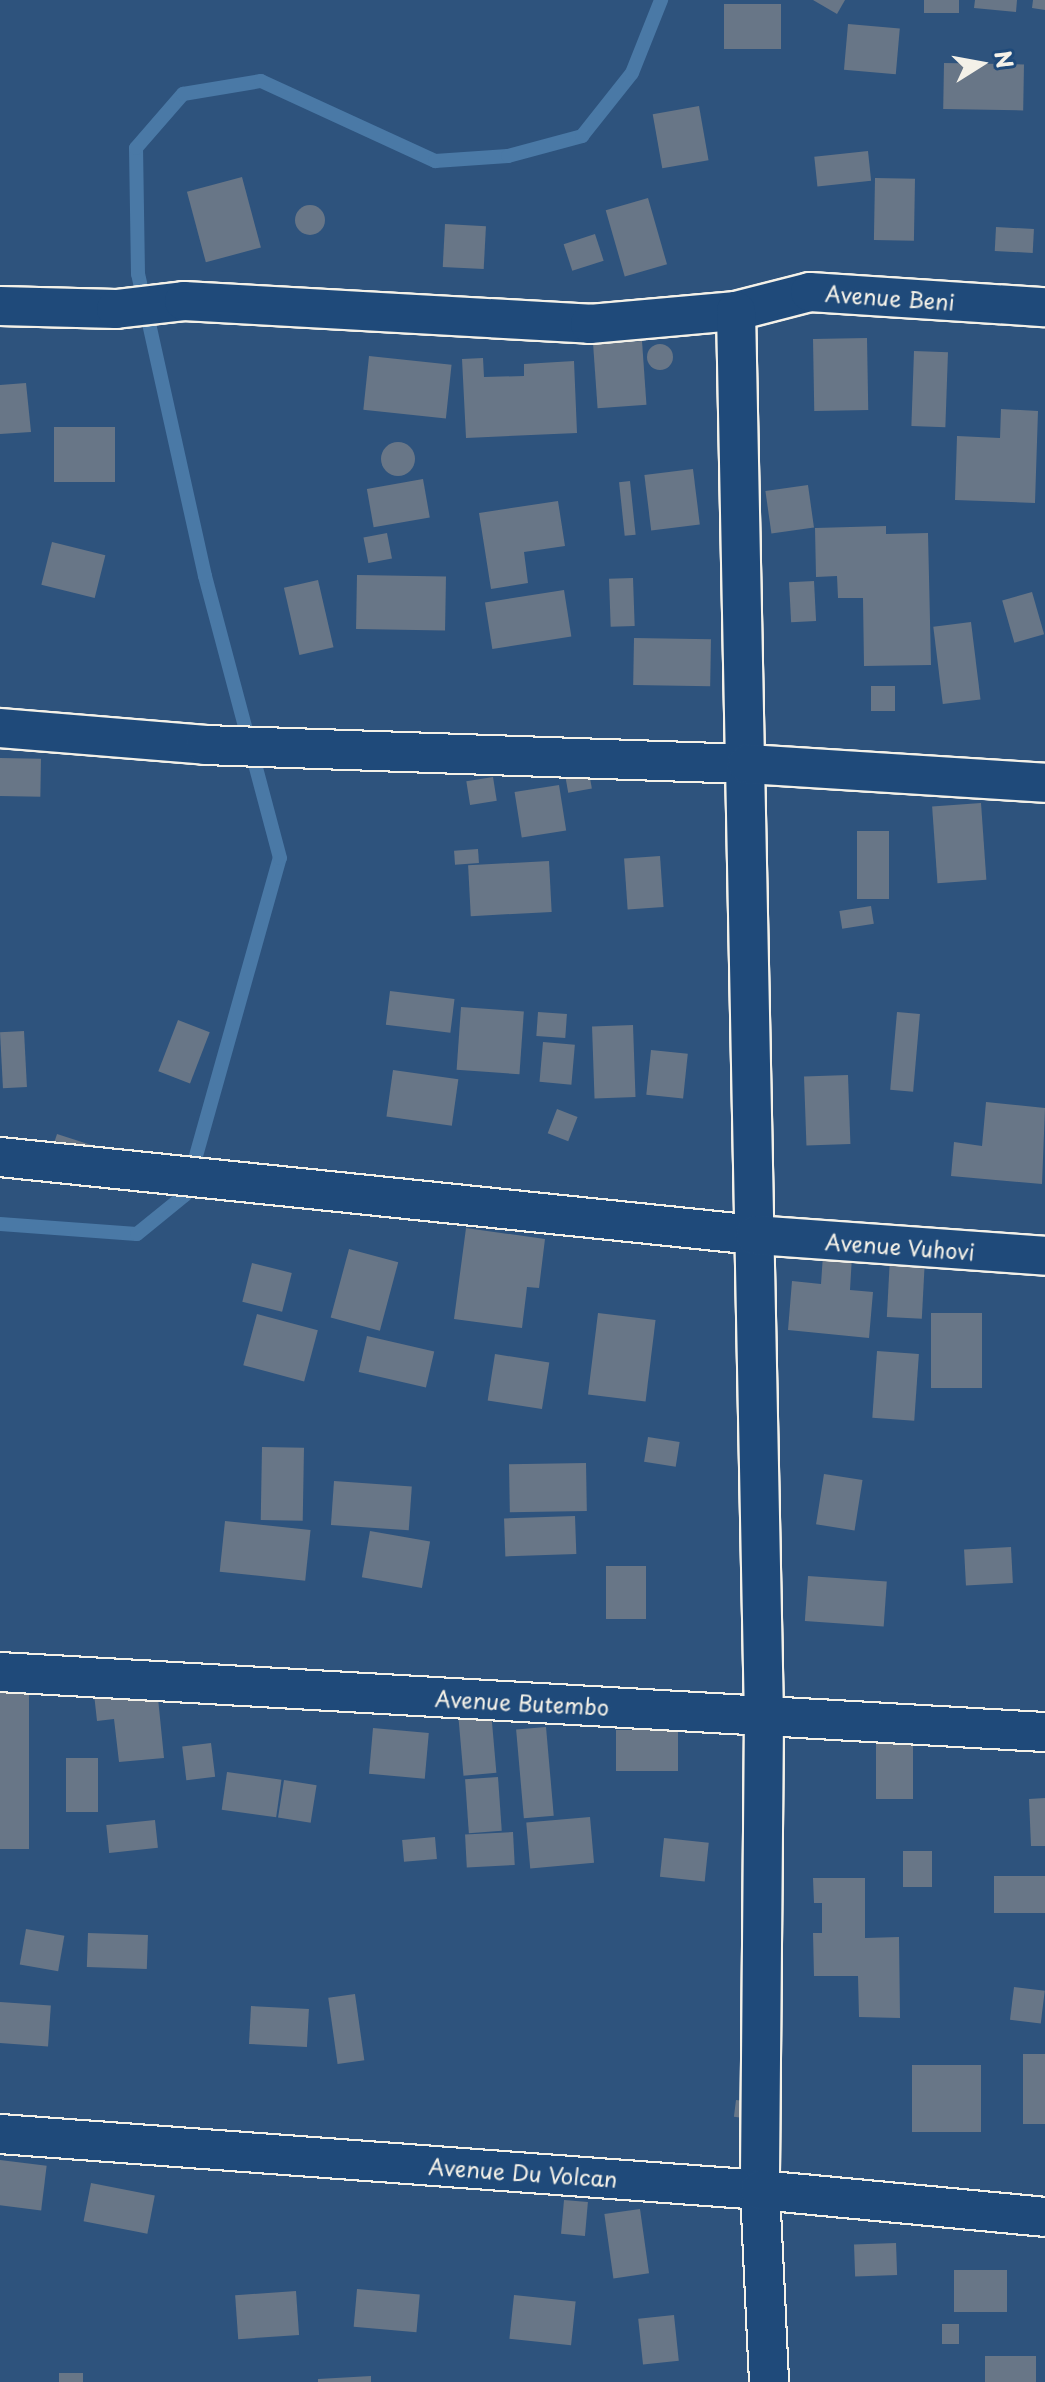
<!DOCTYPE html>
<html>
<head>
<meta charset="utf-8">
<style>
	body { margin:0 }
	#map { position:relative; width:1045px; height:2382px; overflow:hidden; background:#2e537d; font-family:"Playpen Sans",sans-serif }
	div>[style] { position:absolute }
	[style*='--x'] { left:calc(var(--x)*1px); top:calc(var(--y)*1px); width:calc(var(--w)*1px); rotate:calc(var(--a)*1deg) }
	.stream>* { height:14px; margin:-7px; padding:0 7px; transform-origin:7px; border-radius:7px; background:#4a79a6 }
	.building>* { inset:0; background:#687687; transform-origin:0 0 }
	.round { border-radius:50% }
	.roads { filter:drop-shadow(2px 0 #f4f1e8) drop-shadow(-2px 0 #f4f1e8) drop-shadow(0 2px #f4f1e8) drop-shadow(0 -2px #f4f1e8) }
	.minor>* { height:38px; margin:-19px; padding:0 19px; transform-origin:19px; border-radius:19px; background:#1f4a7a }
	span { translate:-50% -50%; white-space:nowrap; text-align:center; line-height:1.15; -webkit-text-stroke:6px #1f4a7a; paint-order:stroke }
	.street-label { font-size:22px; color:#f4f1e8 }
	.north { position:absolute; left:941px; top:24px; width:80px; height:80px; -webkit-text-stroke:6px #1f4a7a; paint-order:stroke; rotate:79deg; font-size:22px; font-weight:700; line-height:32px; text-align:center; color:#f4f1e8 }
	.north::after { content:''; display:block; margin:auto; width:28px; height:36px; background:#f4f1e8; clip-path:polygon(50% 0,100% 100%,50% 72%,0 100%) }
</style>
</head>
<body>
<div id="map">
	<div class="stream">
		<i style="--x:0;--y:1224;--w:137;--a:4.2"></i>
		<i style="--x:137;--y:1234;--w:62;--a:-39.1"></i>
		<i style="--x:185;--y:1195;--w:350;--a:-74.3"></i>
		<i style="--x:280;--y:858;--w:292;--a:-104.9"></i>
		<i style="--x:205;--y:576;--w:309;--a:-102.5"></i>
		<i style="--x:138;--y:274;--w:126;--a:-90.9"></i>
		<i style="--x:136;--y:148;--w:72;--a:-49"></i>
		<i style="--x:183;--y:94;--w:79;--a:-9.5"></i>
		<i style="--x:261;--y:81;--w:192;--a:24.7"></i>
		<i style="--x:435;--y:161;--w:73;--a:-3.9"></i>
		<i style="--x:508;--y:156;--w:77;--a:-15.1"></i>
		<i style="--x:582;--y:136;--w:80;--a:-51.6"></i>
		<i style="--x:632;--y:73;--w:79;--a:-68.3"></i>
	</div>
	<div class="building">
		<i style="clip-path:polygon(813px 0,845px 0,837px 14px)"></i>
		<i style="left:924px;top:0;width:35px;height:13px"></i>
		<i style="clip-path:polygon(975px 0,1017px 0,1016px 12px,974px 8px)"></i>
		<i style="clip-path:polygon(1033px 0,1045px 0,1045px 10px,1032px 8px)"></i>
		<i style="left:724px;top:4px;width:57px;height:45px"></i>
		<i style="left:848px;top:24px;width:52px;height:46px;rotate:5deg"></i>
		<i style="left:944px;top:63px;width:80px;height:46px;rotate:1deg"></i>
		<i style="left:699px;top:106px;width:55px;height:47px;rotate:80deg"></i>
		<i style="left:868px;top:151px;width:30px;height:54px;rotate:84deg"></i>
		<i style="left:242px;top:177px;width:73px;height:57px;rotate:75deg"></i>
		<i style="left:875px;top:178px;width:40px;height:62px;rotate:1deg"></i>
		<i style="left:648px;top:198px;width:69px;height:44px;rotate:74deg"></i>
		<i class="round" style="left:295px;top:205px;width:30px;height:30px"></i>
		<i style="left:445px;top:224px;width:41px;height:43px;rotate:3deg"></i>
		<i style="left:996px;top:227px;width:38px;height:24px;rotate:3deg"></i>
		<i style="left:595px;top:234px;width:28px;height:33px;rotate:72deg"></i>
		<i style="left:867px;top:338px;width:72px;height:54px;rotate:89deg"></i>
		<i style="left:642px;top:341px;width:64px;height:49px;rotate:86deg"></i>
		<i class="round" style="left:647px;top:344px;width:26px;height:26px"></i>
		<i style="left:914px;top:351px;width:34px;height:75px;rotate:2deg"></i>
		<i style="left:369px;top:356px;width:83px;height:54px;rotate:6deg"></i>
		<i style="clip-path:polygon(483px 358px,484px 377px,524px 376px,524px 364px,574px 361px,577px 433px,466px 438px,462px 359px)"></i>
		<i style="clip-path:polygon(26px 383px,31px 432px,0 434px,0 385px)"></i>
		<i style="clip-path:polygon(1001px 409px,1038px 411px,1035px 503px,955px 500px,957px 436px,1000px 438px)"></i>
		<i style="left:54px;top:427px;width:61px;height:55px"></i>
		<i class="round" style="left:381px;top:442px;width:34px;height:34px"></i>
		<i style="left:693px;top:469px;width:56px;height:49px;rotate:83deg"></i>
		<i style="left:423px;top:479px;width:39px;height:57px;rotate:80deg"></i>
		<i style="left:630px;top:481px;width:54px;height:11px;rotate:84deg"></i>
		<i style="left:808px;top:485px;width:43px;height:43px;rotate:82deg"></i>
		<i style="clip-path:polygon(558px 501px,565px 546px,524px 552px,528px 583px,491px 589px,479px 513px)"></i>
		<i style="clip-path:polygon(886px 526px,886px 534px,928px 533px,931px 665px,864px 666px,863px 598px,838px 598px,837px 576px,816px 577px,815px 528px)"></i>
		<i style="left:387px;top:533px;width:26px;height:24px;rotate:79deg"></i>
		<i style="left:52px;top:542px;width:55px;height:44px;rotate:14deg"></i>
		<i style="left:357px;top:575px;width:89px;height:54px;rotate:1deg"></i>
		<i style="left:633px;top:578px;width:48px;height:24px;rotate:88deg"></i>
		<i style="left:318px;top:580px;width:69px;height:35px;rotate:77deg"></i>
		<i style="left:814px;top:581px;width:40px;height:25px;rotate:87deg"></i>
		<i style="left:564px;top:590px;width:47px;height:80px;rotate:81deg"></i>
		<i style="left:1032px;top:592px;width:44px;height:31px;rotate:74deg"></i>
		<i style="left:971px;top:622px;width:78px;height:38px;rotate:83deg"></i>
		<i style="left:634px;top:638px;width:77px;height:47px;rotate:1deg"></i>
		<i style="left:871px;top:686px;width:24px;height:25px"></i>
		<i style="left:0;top:758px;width:41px;height:38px;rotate:1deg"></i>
		<i style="left:587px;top:761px;width:28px;height:24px;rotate:80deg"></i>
		<i style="left:493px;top:777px;width:24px;height:27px;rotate:81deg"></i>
		<i style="left:559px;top:785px;width:46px;height:45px;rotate:81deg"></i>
		<i style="left:981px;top:803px;width:77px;height:49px;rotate:86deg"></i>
		<i style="left:857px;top:831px;width:32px;height:68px"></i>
		<i style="left:478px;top:849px;width:14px;height:24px;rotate:86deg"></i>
		<i style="left:660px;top:856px;width:51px;height:36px;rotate:86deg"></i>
		<i style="left:549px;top:861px;width:51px;height:81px;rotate:87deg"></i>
		<i style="left:871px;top:906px;width:18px;height:32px;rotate:81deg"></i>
		<i style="left:390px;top:991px;width:65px;height:34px;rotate:7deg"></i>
		<i style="left:461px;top:1007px;width:63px;height:63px;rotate:4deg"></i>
		<i style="left:538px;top:1012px;width:29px;height:24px;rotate:4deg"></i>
		<i style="left:897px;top:1012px;width:23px;height:78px;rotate:5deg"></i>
		<i style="left:178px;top:1020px;width:34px;height:55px;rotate:21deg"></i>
		<i style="left:633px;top:1025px;width:72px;height:41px;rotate:88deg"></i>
		<i style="left:24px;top:1031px;width:56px;height:24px;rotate:87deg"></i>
		<i style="left:543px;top:1042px;width:32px;height:40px;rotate:5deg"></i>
		<i style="left:651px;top:1050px;width:37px;height:45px;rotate:6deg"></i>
		<i style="left:393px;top:1070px;width:66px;height:47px;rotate:8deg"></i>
		<i style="left:848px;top:1075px;width:69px;height:44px;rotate:88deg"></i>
		<i style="clip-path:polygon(986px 1102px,1045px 1108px,1042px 1184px,951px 1176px,954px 1142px,982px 1146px)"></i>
		<i style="left:557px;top:1109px;width:22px;height:26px;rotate:21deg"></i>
		<i style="left:57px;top:1134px;width:40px;height:29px;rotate:18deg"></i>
		<i style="clip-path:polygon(466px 1228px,545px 1239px,539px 1288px,527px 1287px,522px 1328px,454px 1319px)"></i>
		<i style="left:349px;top:1249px;width:51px;height:71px;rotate:15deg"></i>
		<i style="clip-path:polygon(823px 1255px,852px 1256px,850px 1290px,873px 1292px,869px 1338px,788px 1330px,792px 1281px,821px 1284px)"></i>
		<i style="left:890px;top:1257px;width:35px;height:60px;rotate:3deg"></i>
		<i style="left:252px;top:1263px;width:41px;height:40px;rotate:14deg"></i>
		<i style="left:598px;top:1313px;width:58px;height:82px;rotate:7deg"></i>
		<i style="left:931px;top:1313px;width:51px;height:75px"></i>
		<i style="left:257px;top:1314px;width:63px;height:53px;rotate:15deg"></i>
		<i style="left:367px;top:1336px;width:69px;height:37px;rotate:13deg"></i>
		<i style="left:877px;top:1351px;width:42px;height:67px;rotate:4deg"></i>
		<i style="left:495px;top:1354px;width:55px;height:47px;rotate:9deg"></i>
		<i style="left:648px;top:1437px;width:32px;height:25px;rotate:9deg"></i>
		<i style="left:262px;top:1447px;width:42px;height:73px;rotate:1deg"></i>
		<i style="left:586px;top:1463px;width:48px;height:77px;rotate:89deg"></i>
		<i style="left:824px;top:1474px;width:39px;height:51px;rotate:9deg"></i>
		<i style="left:334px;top:1481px;width:78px;height:44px;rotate:4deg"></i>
		<i style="left:575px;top:1516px;width:38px;height:71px;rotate:88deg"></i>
		<i style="left:225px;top:1521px;width:86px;height:51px;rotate:6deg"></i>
		<i style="left:370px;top:1531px;width:61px;height:47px;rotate:10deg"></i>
		<i style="left:1011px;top:1547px;width:36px;height:47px;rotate:87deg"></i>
		<i style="left:606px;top:1566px;width:40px;height:53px"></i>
		<i style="left:808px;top:1576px;width:79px;height:45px;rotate:4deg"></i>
		<i style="left:0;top:1684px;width:29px;height:165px"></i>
		<i style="clip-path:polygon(157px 1688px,164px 1758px,119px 1762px,114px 1719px,97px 1721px,94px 1694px)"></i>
		<i style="left:491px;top:1711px;width:62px;height:33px;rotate:85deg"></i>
		<i style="left:546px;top:1727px;width:89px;height:30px;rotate:85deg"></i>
		<i style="left:373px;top:1728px;width:56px;height:46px;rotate:5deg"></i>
		<i style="left:616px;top:1730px;width:62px;height:41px"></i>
		<i style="left:876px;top:1740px;width:37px;height:59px"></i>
		<i style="left:211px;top:1743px;width:34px;height:29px;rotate:83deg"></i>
		<i style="left:66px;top:1758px;width:32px;height:54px"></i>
		<i style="left:227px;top:1772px;width:55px;height:38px;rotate:8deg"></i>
		<i style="left:498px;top:1777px;width:54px;height:33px;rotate:86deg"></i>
		<i style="left:284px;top:1780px;width:33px;height:38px;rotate:9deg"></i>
		<i style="clip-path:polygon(1045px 1798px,1045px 1846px,1031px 1846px,1029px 1799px)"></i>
		<i style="left:590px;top:1817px;width:46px;height:64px;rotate:85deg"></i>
		<i style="left:155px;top:1820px;width:28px;height:49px;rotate:84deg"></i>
		<i style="left:513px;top:1832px;width:33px;height:48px;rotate:87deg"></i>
		<i style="left:435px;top:1837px;width:22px;height:33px;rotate:85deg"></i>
		<i style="left:664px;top:1838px;width:45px;height:39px;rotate:6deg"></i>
		<i style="left:932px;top:1851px;width:36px;height:29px;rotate:90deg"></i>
		<i style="left:1045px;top:1876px;width:37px;height:51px;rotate:90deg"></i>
		<i style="clip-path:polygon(813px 1878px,865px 1878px,865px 1938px,899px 1937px,900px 2018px,859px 2017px,858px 1976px,814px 1976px,813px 1933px,822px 1933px,822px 1903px,814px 1903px)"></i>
		<i style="left:26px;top:1929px;width:39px;height:36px;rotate:10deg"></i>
		<i style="left:88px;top:1933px;width:60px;height:34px;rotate:2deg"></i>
		<i style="left:1014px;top:1987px;width:31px;height:33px;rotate:7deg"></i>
		<i style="left:355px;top:1994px;width:67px;height:27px;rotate:82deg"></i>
		<i style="left:0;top:2002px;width:51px;height:41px;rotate:4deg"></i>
		<i style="left:251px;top:2006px;width:58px;height:38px;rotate:3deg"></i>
		<i style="left:1023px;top:2054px;width:22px;height:70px"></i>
		<i style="left:912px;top:2065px;width:69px;height:67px"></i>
		<i style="left:736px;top:2100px;width:23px;height:17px;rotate:7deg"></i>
		<i style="left:0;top:2160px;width:47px;height:45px;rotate:7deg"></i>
		<i style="left:91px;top:2183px;width:65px;height:39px;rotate:11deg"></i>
		<i style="left:564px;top:2200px;width:24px;height:34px;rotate:5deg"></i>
		<i style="left:640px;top:2209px;width:65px;height:36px;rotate:82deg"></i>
		<i style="left:896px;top:2243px;width:32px;height:42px;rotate:88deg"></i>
		<i style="left:954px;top:2270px;width:53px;height:42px"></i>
		<i style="left:357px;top:2289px;width:63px;height:38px;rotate:5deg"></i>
		<i style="left:296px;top:2291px;width:44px;height:61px;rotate:86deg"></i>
		<i style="left:514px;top:2295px;width:62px;height:44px;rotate:6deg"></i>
		<i style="left:674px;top:2315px;width:46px;height:36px;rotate:84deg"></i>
		<i style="left:959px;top:2324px;width:20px;height:17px;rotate:90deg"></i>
		<i style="left:1036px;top:2356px;width:26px;height:51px;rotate:90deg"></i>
		<i style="left:59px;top:2373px;width:24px;height:9px"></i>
		<i style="clip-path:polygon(371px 2376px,371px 2382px,318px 2382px,318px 2379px)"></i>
	</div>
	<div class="roads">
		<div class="minor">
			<i style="--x:0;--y:306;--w:116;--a:1.5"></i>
			<i style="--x:116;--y:309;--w:68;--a:-6.7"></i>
			<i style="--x:184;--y:301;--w:407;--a:3.2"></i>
			<i style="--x:590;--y:324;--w:147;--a:-5.1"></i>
			<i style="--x:736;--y:311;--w:76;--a:-14.4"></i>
			<i style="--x:810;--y:292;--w:235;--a:3.7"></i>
			<i style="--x:736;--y:311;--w:1405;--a:88.86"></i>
			<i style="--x:764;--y:1716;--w:474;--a:90.5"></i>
			<i style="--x:760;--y:2190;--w:192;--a:87.3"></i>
			<i style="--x:0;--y:728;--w:206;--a:4.7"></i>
			<i style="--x:205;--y:745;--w:542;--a:2.01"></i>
			<i style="--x:747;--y:764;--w:299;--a:3.6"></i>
			<i style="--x:0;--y:1157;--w:759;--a:5.9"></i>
			<i style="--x:755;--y:1235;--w:291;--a:4.1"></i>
			<i style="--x:0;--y:1672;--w:1047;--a:3.29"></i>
			<i style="--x:0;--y:2134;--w:762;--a:4.21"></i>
			<i style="--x:760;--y:2190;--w:286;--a:5.4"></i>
		</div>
	</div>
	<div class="street-label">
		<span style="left:890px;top:297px;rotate:4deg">Avenue Beni</span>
		<span style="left:900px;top:1246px;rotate:4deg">Avenue Vuhovi</span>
		<span style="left:522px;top:1702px;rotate:3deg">Avenue Butembo</span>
		<span style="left:523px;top:2172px;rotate:4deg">Avenue Du Volcan</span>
	</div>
	<div class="north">N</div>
</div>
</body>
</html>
